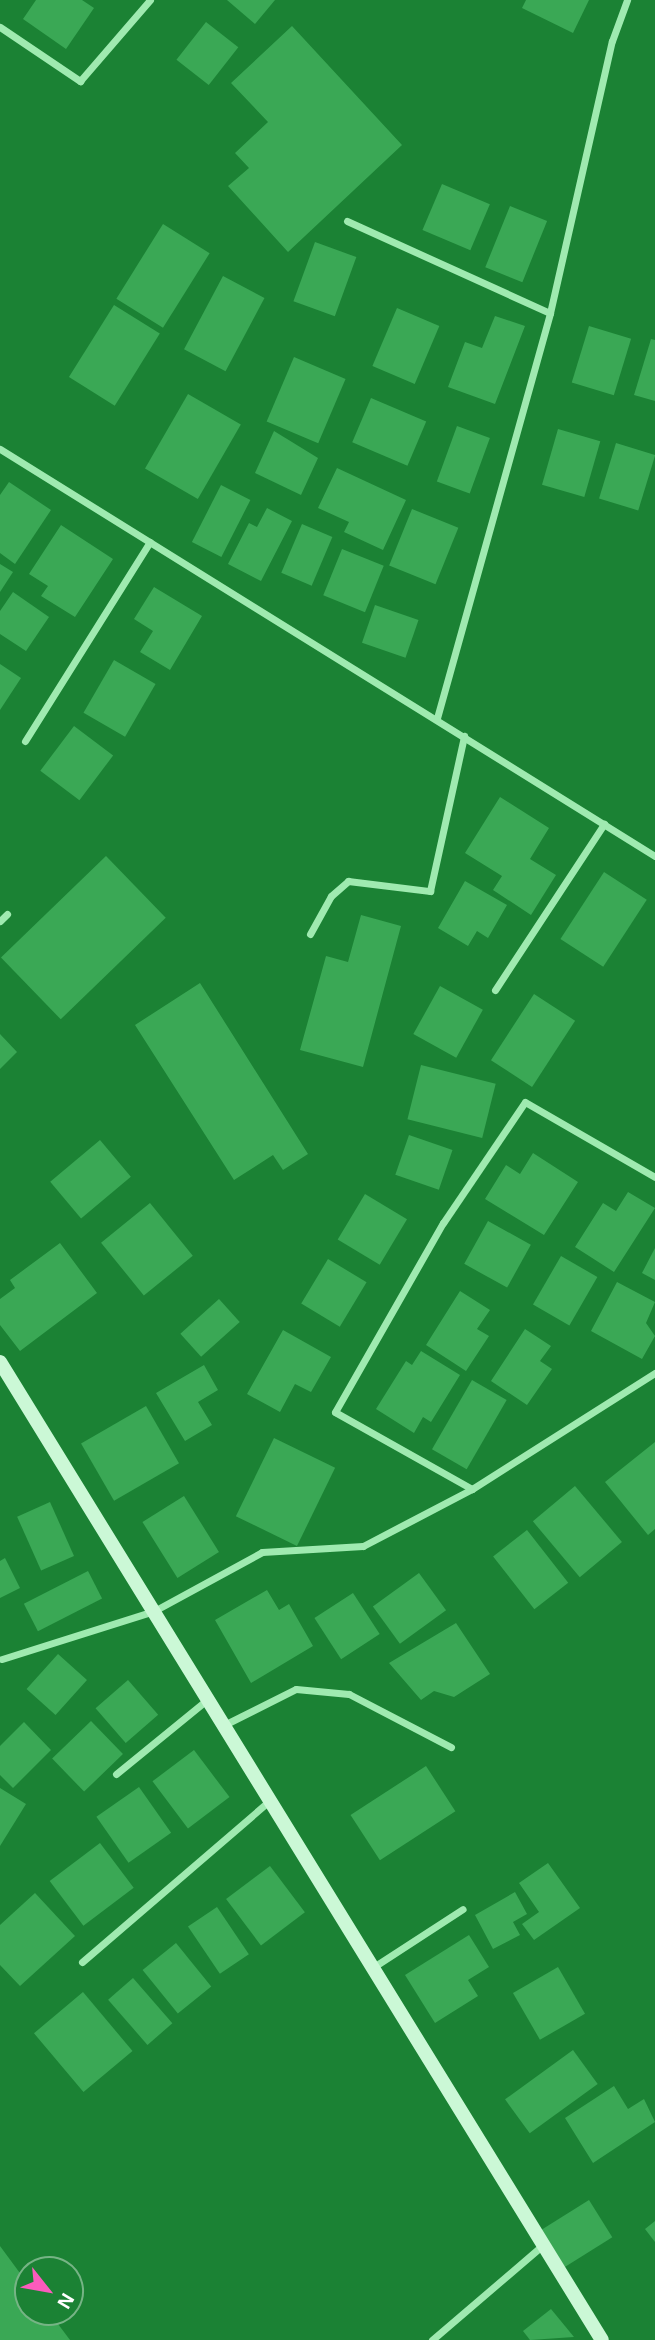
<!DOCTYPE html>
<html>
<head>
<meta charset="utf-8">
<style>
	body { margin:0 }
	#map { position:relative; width:655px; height:2340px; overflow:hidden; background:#1b8234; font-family:Helvetica,sans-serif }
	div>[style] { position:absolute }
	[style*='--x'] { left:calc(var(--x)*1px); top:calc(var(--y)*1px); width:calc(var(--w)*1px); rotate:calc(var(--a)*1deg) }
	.building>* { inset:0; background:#3aa855; transform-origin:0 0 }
	.street>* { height:7px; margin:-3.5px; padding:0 3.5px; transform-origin:3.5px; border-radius:3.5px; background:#9feab0 }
	.secondary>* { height:14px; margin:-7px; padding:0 7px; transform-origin:7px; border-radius:7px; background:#cbf8d6 }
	span { translate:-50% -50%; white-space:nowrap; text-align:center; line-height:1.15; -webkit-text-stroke:5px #1b8234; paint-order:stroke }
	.north { position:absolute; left:14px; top:2256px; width:70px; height:70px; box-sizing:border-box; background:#1b8234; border:2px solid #76b485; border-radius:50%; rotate:121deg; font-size:19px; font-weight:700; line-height:28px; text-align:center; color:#fff }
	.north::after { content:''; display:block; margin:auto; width:24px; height:32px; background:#fc5bbd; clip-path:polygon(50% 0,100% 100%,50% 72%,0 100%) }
</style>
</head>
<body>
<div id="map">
	<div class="building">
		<i style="clip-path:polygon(36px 0,82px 0,94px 8px,66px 49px,23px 19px)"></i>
		<i style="clip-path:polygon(227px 0,275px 0,255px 24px)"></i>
		<i style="clip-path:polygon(526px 0,589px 0,573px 33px,522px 8px)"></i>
		<i style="left:206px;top:22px;width:41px;height:48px;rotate:38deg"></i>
		<i style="clip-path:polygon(292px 26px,402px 145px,288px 252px,228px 186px,249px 168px,235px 153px,268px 122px,231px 83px)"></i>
		<i style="left:442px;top:184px;width:52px;height:50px;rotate:23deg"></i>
		<i style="left:510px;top:206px;width:40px;height:66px;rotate:22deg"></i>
		<i style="left:163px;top:224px;width:55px;height:88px;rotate:32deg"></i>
		<i style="left:315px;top:242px;width:44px;height:63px;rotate:20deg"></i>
		<i style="left:223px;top:276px;width:47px;height:83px;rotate:28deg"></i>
		<i style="left:114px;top:305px;width:54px;height:85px;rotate:32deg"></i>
		<i style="left:397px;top:308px;width:46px;height:63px;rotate:23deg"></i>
		<i style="clip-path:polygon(495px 316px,525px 326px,495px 404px,448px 387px,465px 342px,482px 348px)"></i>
		<i style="left:589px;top:326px;width:44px;height:59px;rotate:17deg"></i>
		<i style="clip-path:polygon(651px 339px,655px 340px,655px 401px,634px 395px)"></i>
		<i style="left:294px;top:357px;width:56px;height:70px;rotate:23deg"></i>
		<i style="left:188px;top:394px;width:61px;height:86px;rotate:30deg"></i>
		<i style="left:371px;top:398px;width:60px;height:48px;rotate:23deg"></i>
		<i style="left:457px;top:426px;width:35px;height:59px;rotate:20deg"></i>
		<i style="left:558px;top:429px;width:44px;height:58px;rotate:16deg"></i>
		<i style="clip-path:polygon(274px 431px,318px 458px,301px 495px,255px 473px)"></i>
		<i style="left:616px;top:443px;width:41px;height:58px;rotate:17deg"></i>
		<i style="clip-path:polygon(337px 468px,406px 500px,383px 550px,344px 532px,349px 522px,318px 508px)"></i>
		<i style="clip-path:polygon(9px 482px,51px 510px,15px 564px,0 553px,0 495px)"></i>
		<i style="left:221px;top:485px;width:33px;height:64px;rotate:27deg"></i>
		<i style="clip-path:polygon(267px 508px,292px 521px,261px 581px,228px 564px,249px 523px,257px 527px)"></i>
		<i style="left:412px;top:509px;width:50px;height:61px;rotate:22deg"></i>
		<i style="left:302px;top:524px;width:33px;height:53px;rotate:23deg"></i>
		<i style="clip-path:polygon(61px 525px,113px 559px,75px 617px,41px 596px,48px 586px,29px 574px)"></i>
		<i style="left:342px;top:549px;width:45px;height:50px;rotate:22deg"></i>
		<i style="clip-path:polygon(0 564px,13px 572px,0 592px)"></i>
		<i style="clip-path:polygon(154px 587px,202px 616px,170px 670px,140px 652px,153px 631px,134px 619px)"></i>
		<i style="clip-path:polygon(13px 592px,49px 617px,26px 651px,0 634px,0 611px)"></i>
		<i style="left:375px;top:605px;width:46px;height:40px;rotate:19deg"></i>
		<i style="left:114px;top:660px;width:48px;height:61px;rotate:30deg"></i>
		<i style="clip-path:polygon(0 664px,21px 678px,0 710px)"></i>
		<i style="left:74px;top:726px;width:49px;height:56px;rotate:37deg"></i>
		<i style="clip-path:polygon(500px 797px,549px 828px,530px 859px,556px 875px,531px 915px,493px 890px,502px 876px,465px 853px)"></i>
		<i style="left:106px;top:856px;width:86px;height:146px;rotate:46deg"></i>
		<i style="left:604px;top:872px;width:51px;height:80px;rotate:33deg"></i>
		<i style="clip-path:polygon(465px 881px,507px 905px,488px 938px,477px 931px,468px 946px,438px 928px)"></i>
		<i style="clip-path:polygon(361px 915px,401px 926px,363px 1067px,300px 1050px,326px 956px,348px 962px)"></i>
		<i style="clip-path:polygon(200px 983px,308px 1154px,283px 1170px,273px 1155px,234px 1180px,135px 1025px)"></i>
		<i style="left:440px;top:986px;width:49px;height:55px;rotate:29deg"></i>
		<i style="left:534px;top:994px;width:49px;height:79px;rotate:33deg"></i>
		<i style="clip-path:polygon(0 1034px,17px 1052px,0 1069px)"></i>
		<i style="left:421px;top:1065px;width:77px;height:56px;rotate:14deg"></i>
		<i style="left:409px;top:1135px;width:46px;height:42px;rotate:19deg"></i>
		<i style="left:100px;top:1140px;width:48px;height:65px;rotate:50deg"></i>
		<i style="clip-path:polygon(533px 1153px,578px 1182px,544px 1235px,485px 1199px,506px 1165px,520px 1174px)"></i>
		<i style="clip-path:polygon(628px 1192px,655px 1208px,614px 1272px,575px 1247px,603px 1203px,616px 1211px)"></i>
		<i style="left:365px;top:1194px;width:49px;height:53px;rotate:31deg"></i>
		<i style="left:150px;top:1203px;width:68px;height:63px;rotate:51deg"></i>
		<i style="left:488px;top:1221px;width:49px;height:49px;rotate:29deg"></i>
		<i style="clip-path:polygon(60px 1243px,97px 1293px,20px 1351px,0 1325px,0 1299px,15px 1288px,10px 1280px)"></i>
		<i style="clip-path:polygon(655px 1248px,655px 1280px,642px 1273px)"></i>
		<i style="left:561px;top:1256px;width:42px;height:56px;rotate:30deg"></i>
		<i style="left:328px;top:1259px;width:45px;height:52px;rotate:31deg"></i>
		<i style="clip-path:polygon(617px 1282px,655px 1302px,646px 1323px,655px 1336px,642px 1359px,591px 1331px)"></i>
		<i style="clip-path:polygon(460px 1291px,490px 1310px,477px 1329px,489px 1336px,466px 1371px,426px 1345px)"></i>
		<i style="left:219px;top:1299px;width:31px;height:52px;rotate:48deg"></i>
		<i style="clip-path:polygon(525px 1329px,551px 1346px,540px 1361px,552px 1369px,527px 1405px,491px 1381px)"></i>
		<i style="clip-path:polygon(283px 1330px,331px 1357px,311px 1392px,295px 1384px,280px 1412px,247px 1394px)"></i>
		<i style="clip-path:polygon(421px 1351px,460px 1375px,431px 1422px,423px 1417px,414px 1433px,376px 1409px,406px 1361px,412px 1365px)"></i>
		<i style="clip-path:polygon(204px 1365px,218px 1390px,198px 1402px,212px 1425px,185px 1441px,156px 1393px)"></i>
		<i style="left:472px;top:1380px;width:40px;height:80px;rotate:30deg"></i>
		<i style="left:146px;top:1406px;width:66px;height:75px;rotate:60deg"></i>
		<i style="left:274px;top:1438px;width:68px;height:87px;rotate:26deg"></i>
		<i style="clip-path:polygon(655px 1442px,655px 1529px,648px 1535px,605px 1482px)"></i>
		<i style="left:575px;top:1486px;width:73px;height:55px;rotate:50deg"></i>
		<i style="left:184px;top:1496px;width:66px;height:49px;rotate:58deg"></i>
		<i style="left:50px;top:1502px;width:59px;height:36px;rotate:66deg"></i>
		<i style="left:527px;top:1530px;width:67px;height:43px;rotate:52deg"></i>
		<i style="clip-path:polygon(5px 1558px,20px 1588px,0 1598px,0 1561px)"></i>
		<i style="left:88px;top:1571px;width:31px;height:72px;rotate:63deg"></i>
		<i style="left:419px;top:1573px;width:46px;height:57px;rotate:54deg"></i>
		<i style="clip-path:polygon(267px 1590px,279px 1610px,289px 1604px,313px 1646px,251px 1683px,215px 1620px)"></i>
		<i style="left:353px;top:1593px;width:49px;height:46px;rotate:57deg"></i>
		<i style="clip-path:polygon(456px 1623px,490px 1674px,454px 1697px,434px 1691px,421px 1700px,389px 1663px)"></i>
		<i style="left:58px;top:1654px;width:39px;height:47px;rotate:42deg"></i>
		<i style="left:128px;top:1680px;width:46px;height:43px;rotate:49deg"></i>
		<i style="left:91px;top:1721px;width:46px;height:54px;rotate:46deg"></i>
		<i style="clip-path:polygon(24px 1722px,51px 1750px,13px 1788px,0 1775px,0 1746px)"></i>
		<i style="left:194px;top:1750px;width:59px;height:52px;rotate:53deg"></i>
		<i style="left:426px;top:1766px;width:54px;height:90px;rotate:57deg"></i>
		<i style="left:139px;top:1787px;width:56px;height:52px;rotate:55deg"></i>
		<i style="clip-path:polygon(0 1788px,26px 1804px,0 1846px)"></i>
		<i style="left:100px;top:1843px;width:56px;height:63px;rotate:53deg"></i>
		<i style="clip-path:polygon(548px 1863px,580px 1908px,534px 1940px,522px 1924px,539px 1912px,519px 1883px)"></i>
		<i style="left:270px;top:1866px;width:58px;height:55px;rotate:53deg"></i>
		<i style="clip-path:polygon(515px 1892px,527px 1914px,513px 1922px,520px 1935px,493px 1949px,475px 1915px)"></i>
		<i style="clip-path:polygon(35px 1893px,75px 1936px,20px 1986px,0 1965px,0 1925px)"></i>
		<i style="left:217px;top:1907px;width:57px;height:35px;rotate:56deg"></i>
		<i style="clip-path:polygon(469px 1935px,489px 1967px,468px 1980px,478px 1996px,435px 2023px,405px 1975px)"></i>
		<i style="left:176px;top:1943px;width:56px;height:43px;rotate:51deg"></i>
		<i style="left:558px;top:1967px;width:54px;height:52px;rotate:60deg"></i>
		<i style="left:133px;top:1978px;width:60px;height:33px;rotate:49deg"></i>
		<i style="left:83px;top:1992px;width:77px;height:64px;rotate:50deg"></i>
		<i style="left:573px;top:2050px;width:42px;height:84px;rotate:54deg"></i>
		<i style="clip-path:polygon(614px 2086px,628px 2109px,644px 2099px,655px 2122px,593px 2163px,565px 2118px)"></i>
		<i style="left:589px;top:2200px;width:44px;height:56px;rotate:58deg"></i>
		<i style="clip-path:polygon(655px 2221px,655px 2242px,645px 2229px)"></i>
		<i style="clip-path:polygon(0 2246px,28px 2284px,28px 2312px,49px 2312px,70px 2340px,0 2340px)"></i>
		<i style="clip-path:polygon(551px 2309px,574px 2337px,530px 2340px,523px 2331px)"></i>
	</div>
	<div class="street">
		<i style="--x:0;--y:27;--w:97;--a:34"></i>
		<i style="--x:80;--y:81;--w:107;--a:-49.2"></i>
		<i style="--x:347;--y:221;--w:223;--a:24.4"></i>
		<i style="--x:0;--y:449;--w:771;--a:31.86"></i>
		<i style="--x:437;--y:718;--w:420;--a:-74.4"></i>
		<i style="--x:550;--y:313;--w:279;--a:-77.2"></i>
		<i style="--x:612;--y:41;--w:44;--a:-69.9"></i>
		<i style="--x:25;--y:741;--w:235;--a:-57.9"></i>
		<i style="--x:0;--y:921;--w:10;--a:-45"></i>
		<i style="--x:310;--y:934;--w:43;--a:-61.1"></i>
		<i style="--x:331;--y:896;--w:23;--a:-41"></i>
		<i style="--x:348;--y:881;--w:83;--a:7"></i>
		<i style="--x:430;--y:891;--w:159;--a:-77.6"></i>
		<i style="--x:495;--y:990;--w:199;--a:-56.7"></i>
		<i style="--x:472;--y:1489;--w:157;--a:-150.7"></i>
		<i style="--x:335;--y:1412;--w:218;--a:-60.3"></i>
		<i style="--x:443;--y:1223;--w:146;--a:-55.9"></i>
		<i style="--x:525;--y:1102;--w:150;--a:30"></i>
		<i style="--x:2;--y:1659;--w:159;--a:-17.5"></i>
		<i style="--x:154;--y:1611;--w:123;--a:-28.6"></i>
		<i style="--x:262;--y:1552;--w:101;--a:-3.4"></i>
		<i style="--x:363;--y:1546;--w:123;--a:-27.6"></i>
		<i style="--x:472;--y:1489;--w:217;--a:-32.4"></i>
		<i style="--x:224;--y:1725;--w:80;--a:-26.6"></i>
		<i style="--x:296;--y:1689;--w:53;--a:5.4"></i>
		<i style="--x:349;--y:1694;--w:115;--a:27.5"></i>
		<i style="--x:116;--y:1774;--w:119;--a:-39.2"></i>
		<i style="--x:82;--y:1962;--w:247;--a:-40.7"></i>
		<i style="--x:372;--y:1968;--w:108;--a:-33"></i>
		<i style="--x:432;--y:2340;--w:146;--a:-40.6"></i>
	</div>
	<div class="secondary">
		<i style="--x:0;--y:1362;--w:1148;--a:58.39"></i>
	</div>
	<div class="north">N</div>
</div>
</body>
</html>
